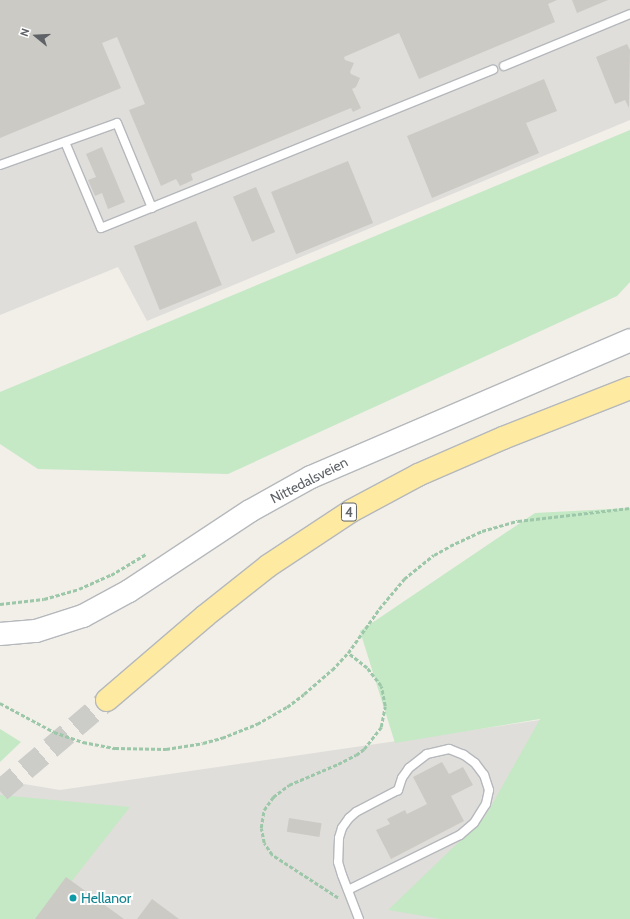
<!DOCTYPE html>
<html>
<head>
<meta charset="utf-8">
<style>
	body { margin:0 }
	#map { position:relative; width:630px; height:919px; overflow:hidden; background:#f1efe8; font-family:Cabin,sans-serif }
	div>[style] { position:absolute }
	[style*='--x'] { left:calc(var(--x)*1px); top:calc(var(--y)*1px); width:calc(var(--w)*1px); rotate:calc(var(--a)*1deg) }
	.industrial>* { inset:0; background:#e0deda }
	.green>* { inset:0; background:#c5e8c5 }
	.building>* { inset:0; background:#cccac5; transform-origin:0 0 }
	.trunk-tunnel>* { height:22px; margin-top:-11px; transform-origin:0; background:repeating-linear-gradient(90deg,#ccccc8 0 22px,transparent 0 33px) }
	.path>* { height:2.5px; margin-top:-1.25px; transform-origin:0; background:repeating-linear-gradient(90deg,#9cc7a9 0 4px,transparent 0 6px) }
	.roads { filter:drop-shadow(1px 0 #b5b8bc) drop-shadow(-1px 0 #b5b8bc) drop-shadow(0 1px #b5b8bc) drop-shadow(0 -1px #b5b8bc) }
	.service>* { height:8px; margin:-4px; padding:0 4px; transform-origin:4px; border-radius:4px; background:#fff }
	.secondary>* { height:22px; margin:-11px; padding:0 11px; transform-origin:11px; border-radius:11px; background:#fff }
	.trunk>* { height:22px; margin:-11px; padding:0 11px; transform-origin:11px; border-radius:11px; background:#feeaa1 }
	.dots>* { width:11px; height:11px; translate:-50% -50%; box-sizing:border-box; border:2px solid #fff; border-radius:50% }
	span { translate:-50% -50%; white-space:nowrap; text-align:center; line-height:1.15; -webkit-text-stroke:4px #fff; paint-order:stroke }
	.shield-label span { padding:1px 3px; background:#fff; border:1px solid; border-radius:3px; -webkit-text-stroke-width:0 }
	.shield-label { font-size:13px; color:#5f6368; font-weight:700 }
	.street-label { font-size:14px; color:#5f6368 }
	.culture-label { font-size:14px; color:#0d838f }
	.left { translate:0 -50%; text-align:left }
	.north { position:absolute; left:16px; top:16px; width:40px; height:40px; -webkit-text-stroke:3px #fff; paint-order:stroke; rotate:288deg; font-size:11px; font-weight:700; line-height:16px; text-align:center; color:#5f6368 }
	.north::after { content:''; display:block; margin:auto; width:14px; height:18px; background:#5f6368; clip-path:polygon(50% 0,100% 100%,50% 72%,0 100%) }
</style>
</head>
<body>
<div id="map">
	<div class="industrial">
		<i style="clip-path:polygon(0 0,630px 0,630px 120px,147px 321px,118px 267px,0 315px)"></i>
		<i style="clip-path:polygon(540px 720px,545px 919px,0 919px,0 780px,60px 790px)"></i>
	</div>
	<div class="green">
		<i style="clip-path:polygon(630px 130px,630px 282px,617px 296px,228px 474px,38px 469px,0 444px,0 392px)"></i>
		<i style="clip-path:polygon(630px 508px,630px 919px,441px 919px,388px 910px,485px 817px,540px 719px,395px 743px,360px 631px,535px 513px)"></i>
		<i style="clip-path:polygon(0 729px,21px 742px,0 762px)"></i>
		<i style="clip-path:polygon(0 795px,130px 807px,42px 919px,0 919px)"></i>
	</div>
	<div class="building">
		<i style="clip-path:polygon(0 0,557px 0,548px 4px,555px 22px,419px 79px,399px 33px,344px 57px,345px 60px,354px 63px,350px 72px,351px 74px,360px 78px,356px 87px,352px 89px,361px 108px,353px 112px,351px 108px,191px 174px,193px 180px,180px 186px,176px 179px,161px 186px,129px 110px,145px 104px,117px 37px,102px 43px,121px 88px,0 138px)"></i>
		<i style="clip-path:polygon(572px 0,608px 0,577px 13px)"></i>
		<i style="clip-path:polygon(627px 44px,630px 50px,629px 108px,625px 100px,615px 104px,596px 57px)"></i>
		<i style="clip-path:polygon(544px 79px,557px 111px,526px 123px,539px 153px,432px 198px,407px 136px)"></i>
		<i style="clip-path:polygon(102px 147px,125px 202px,108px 209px,102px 193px,95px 196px,88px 180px,96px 177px,86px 154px)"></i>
		<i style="left:348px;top:161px;width:67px;height:83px;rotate:68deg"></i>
		<i style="left:256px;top:187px;width:49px;height:25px;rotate:67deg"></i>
		<i style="left:196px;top:221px;width:69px;height:67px;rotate:68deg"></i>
		<i style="clip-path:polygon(442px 762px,449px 774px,463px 767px,473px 785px,451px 796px,464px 821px,391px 859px,376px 830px,390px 824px,387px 819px,405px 810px,407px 814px,427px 804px,413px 777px)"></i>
		<i style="left:289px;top:818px;width:33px;height:14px;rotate:9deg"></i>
		<i style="clip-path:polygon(66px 877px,124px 919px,35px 919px)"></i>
		<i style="clip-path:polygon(152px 899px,179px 919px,137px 919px)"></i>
	</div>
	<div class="trunk-tunnel">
		<i style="--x:0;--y:791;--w:140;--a:-40.4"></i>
	</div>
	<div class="path">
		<i style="--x:0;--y:604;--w:44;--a:-6.5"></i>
		<i style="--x:44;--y:599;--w:36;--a:-16"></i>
		<i style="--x:79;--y:589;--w:35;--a:-24"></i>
		<i style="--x:111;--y:575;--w:41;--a:-31"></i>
		<i style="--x:0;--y:703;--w:61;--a:28.2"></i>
		<i style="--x:54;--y:732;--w:31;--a:19"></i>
		<i style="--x:83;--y:742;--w:33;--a:11"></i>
		<i style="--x:115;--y:748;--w:51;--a:1.1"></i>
		<i style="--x:166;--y:749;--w:37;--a:-9"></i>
		<i style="--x:203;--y:743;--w:20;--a:-15"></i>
		<i style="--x:222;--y:738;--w:38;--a:-22"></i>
		<i style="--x:257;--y:724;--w:34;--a:-30"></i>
		<i style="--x:287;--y:707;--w:21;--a:-37"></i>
		<i style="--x:304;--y:694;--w:37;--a:-41"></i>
		<i style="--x:332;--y:670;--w:23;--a:-47"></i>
		<i style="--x:348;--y:653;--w:54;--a:-54.8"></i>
		<i style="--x:379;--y:609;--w:39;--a:-50"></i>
		<i style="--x:404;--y:579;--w:38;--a:-39"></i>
		<i style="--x:434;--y:555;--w:18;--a:-29"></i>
		<i style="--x:450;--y:546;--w:35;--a:-25"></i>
		<i style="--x:482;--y:531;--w:37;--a:-16"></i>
		<i style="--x:518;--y:521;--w:113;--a:-6.6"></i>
		<i style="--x:338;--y:898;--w:79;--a:-146.9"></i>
		<i style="--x:272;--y:855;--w:14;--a:-124"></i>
		<i style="--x:264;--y:843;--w:15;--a:-101"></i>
		<i style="--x:261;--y:828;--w:18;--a:-81"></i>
		<i style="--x:264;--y:810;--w:16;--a:-55"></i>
		<i style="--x:273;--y:797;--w:20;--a:-37"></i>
		<i style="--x:289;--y:785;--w:53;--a:-23.2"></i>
		<i style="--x:338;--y:764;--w:20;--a:-27"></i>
		<i style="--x:356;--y:755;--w:10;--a:-37"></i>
		<i style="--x:364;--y:749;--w:28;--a:-52"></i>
		<i style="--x:381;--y:727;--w:21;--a:-79"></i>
		<i style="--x:385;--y:706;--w:20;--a:-101"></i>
		<i style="--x:381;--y:686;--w:23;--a:-128"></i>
		<i style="--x:367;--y:668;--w:24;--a:-142"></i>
	</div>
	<div class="roads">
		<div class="service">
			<i style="--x:504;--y:66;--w:136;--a:-22.4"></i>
			<i style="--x:65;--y:142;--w:93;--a:67.3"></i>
			<i style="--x:101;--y:228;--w:423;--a:-22"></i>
			<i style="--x:0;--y:165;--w:124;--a:-19.7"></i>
			<i style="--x:117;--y:123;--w:92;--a:67.6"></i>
			<i style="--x:348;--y:890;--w:125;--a:-26.2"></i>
			<i style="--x:460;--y:835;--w:18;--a:-41"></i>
			<i style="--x:474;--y:823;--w:22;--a:-58"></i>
			<i style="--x:486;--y:804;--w:14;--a:-78"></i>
			<i style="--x:489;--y:790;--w:16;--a:-108"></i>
			<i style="--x:484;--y:775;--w:15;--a:-127"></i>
			<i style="--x:475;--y:763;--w:14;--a:-144"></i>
			<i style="--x:464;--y:755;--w:16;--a:-158"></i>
			<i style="--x:449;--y:749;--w:23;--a:167"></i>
			<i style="--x:427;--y:754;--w:23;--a:142"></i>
			<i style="--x:409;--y:768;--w:12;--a:125"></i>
			<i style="--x:402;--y:778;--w:13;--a:108"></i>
			<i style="--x:398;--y:790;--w:47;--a:152.4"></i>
			<i style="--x:356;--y:812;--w:9;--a:139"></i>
			<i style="--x:349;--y:818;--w:12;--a:125"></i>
			<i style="--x:342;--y:828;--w:10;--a:107"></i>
			<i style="--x:339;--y:838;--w:24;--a:92"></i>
			<i style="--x:338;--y:862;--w:14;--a:73"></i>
			<i style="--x:342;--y:875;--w:47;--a:68.9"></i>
		</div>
		<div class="secondary">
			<i style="--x:0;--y:634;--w:36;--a:-5"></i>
			<i style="--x:36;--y:631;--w:49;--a:-17.7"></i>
			<i style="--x:83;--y:616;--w:52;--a:-28.5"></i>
			<i style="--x:129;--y:591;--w:145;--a:-33.5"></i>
			<i style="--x:250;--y:511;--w:70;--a:-29.1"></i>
			<i style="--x:311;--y:477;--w:347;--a:-23.2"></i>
		</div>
		<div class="trunk">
			<i style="--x:107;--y:700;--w:129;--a:-40.6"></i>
			<i style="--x:205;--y:616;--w:80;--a:-38.4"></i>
			<i style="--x:268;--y:566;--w:100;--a:-33.5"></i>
			<i style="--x:351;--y:511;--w:76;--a:-28.2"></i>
			<i style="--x:418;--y:475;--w:93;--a:-23.5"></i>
			<i style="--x:503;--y:438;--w:136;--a:-21.5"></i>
		</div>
	</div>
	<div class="dots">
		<i style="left:73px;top:898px;background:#0f9aa8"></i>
	</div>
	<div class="shield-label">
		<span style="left:349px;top:512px">4</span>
	</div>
	<div class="street-label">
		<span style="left:309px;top:480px;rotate:-27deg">Nittedalsveien</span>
	</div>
	<div class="culture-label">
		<span class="left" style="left:81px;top:898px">Hellanor</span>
	</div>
	<div class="north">N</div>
</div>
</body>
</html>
